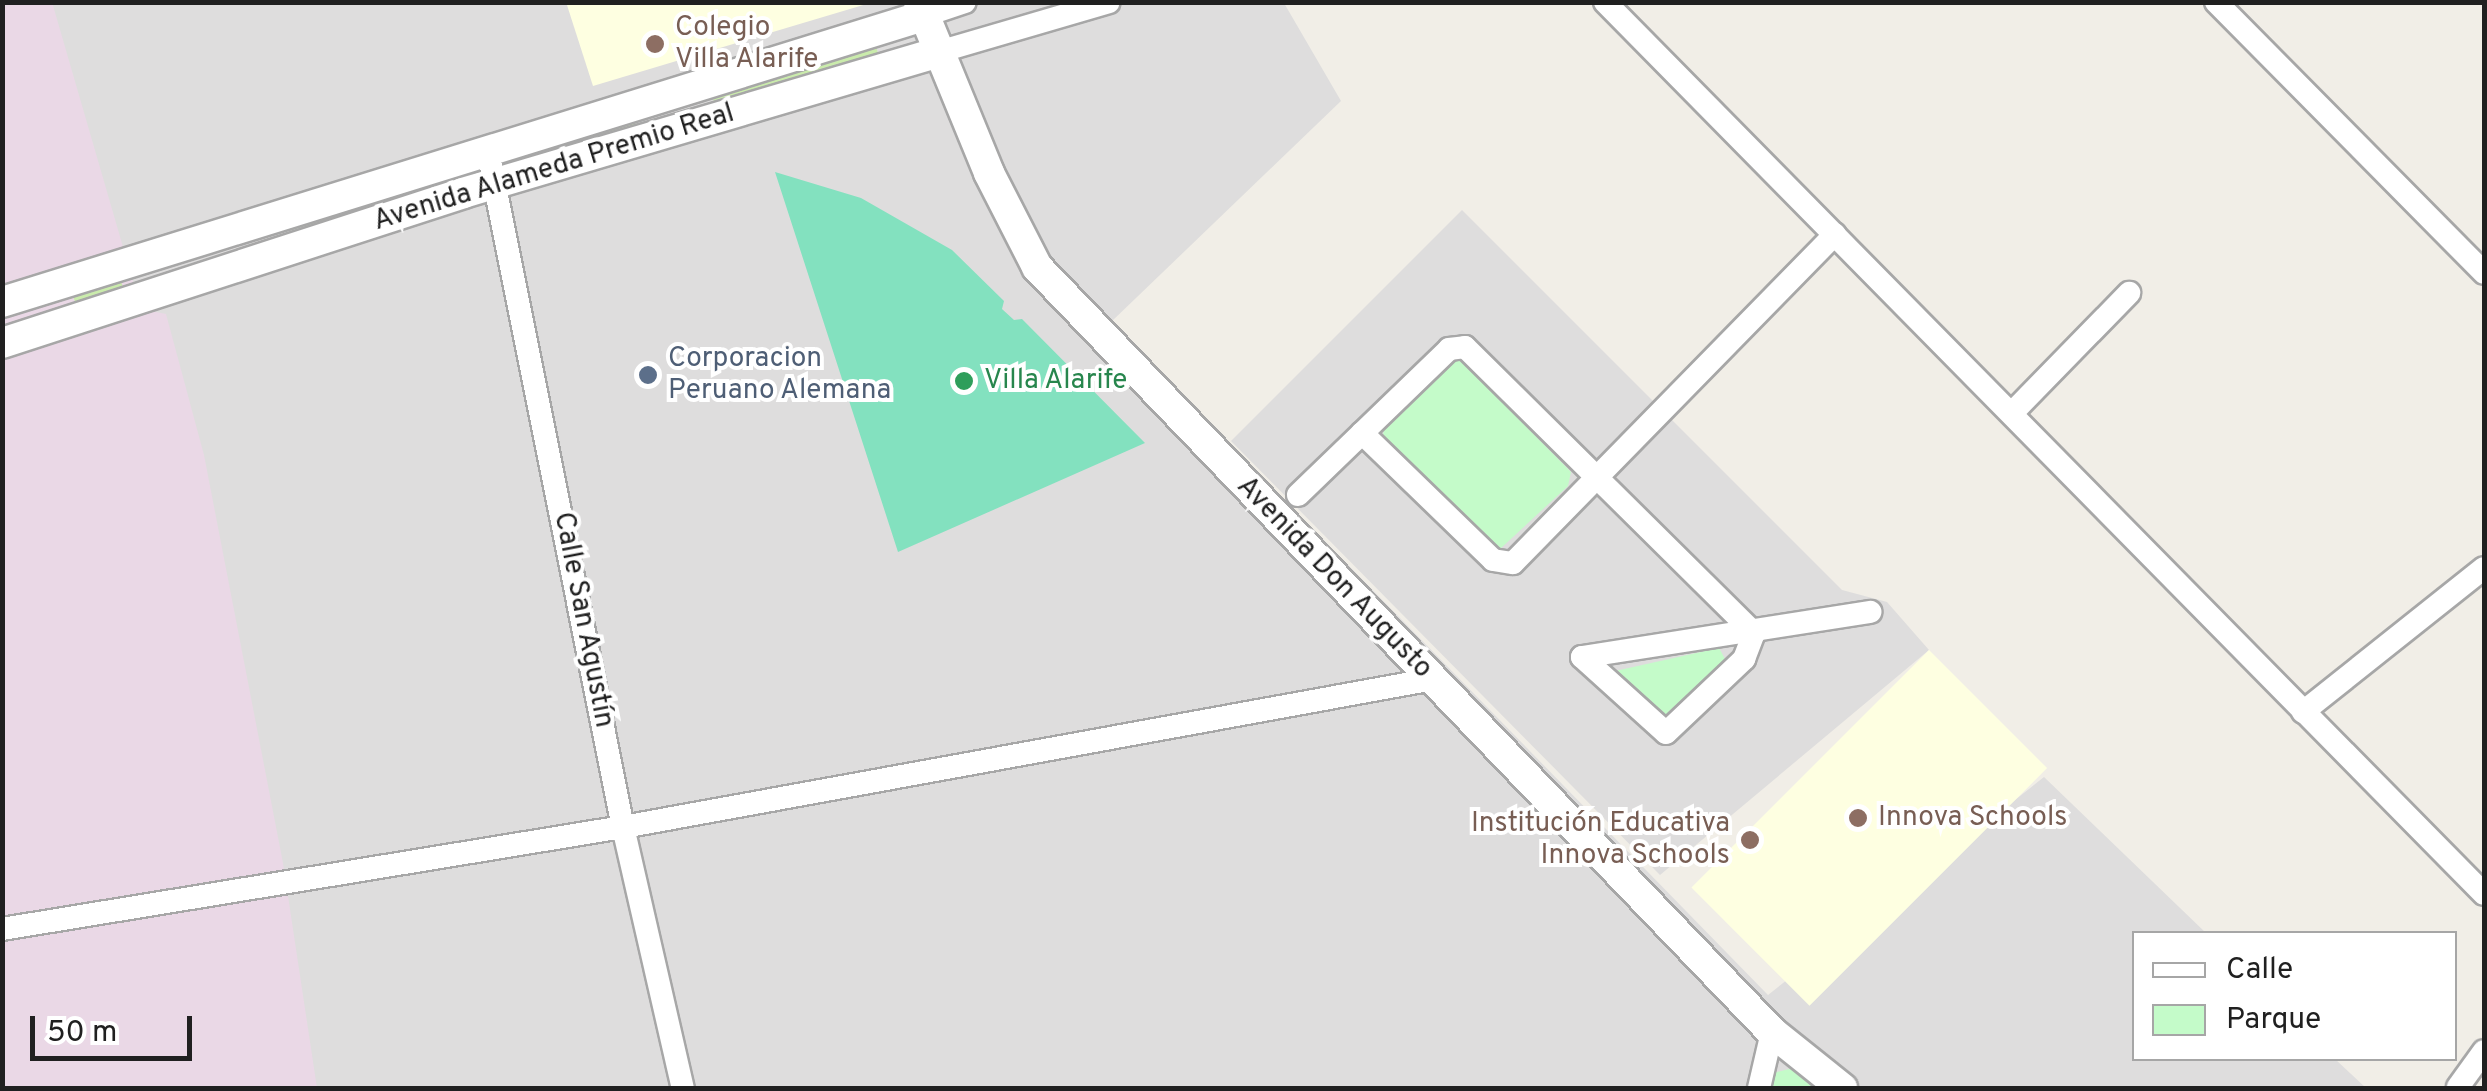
<!DOCTYPE html>
<html>
<head>
<meta charset="utf-8">
<style>
	body { margin:0 }
	#map { position:relative; width:2487px; height:1091px; overflow:hidden; background:#f1eee7; font-family:Overpass,sans-serif }
	div>[style] { position:absolute }
	[style*='--x'] { left:calc(var(--x)*1px); top:calc(var(--y)*1px); width:calc(var(--w)*1px); rotate:calc(var(--a)*1deg) }
	.residential>* { inset:0; background:#dedddd }
	.industrial>* { inset:0; background:#ead8e6 }
	.education>* { inset:0; background:#feffe1; transform-origin:0 0 }
	.grass>* { inset:0; background:#caebac; transform-origin:0 0 }
	.park>* { inset:0; background:#c4fbc9 }
	.pitch>* { inset:0; background:#83e1bf }
	.roads { filter:drop-shadow(2px 0 #a7a7a7) drop-shadow(-2px 0 #a7a7a7) drop-shadow(0 2px #a7a7a7) drop-shadow(0 -2px #a7a7a7) }
	.minor>* { height:22px; margin:-11px; padding:0 11px; transform-origin:11px; border-radius:11px; background:#fff }
	.tertiary>* { height:30px; margin:-15px; padding:0 15px; transform-origin:15px; border-radius:15px; background:#fff }
	.dots>* { width:28px; height:28px; translate:-50% -50%; box-sizing:border-box; border:5px solid #fff; border-radius:50% }
	span { translate:-50% -50%; white-space:nowrap; text-align:center; line-height:1.15; -webkit-text-stroke:8px #fff; paint-order:stroke }
	.education-label { font-size:28px; color:#785e54 }
	.left { translate:0 -50%; text-align:left }
	.right { translate:-100% -50%; text-align:right }
	.street-label { font-size:28px; color:#202020 }
	.service-label { font-size:28px; color:#4e5e75 }
	.leisure-label { font-size:28px; color:#27864d }
	.frame { position:absolute; inset:0; border:5px solid #202020; pointer-events:none }
	.legend { position:absolute; left:2132px; top:931px; width:325px; height:130px; box-sizing:border-box; background:#fff; border:2px solid #a6a6a6; margin:0; padding:12px 18px; list-style:none; font-size:30px; color:#202020 }
	.legend li { display:flex; align-items:center; gap:20px; height:50px }
	.legend b { width:50px; border:2px solid #a6a6a6 }
	.scale { position:absolute; left:30px; top:1016px; width:162px; height:45px; box-sizing:border-box; border:5px solid #202020; border-top:0; padding-left:12px; font-size:30px; line-height:35px; white-space:nowrap; color:#202020; -webkit-text-stroke:8px #fff; paint-order:stroke }
</style>
</head>
<body>
<div id="map">
	<div class="residential">
		<i style="clip-path:polygon(2px 3px,1284px 3px,1341px 101px,1111px 322px,1768px 995px,2044px 777px,2206px 933px,2134px 934px,2134px 1058px,2335px 1059px,2366px 1088px,3px 1088px)"></i>
		<i style="clip-path:polygon(1462px 210px,1842px 590px,1887px 602px,1929px 650px,1660px 875px,1231px 441px)"></i>
	</div>
	<div class="industrial">
		<i style="clip-path:polygon(52px 2px,141px 309px,166px 314px,204px 455px,283px 863px,317px 1088px,3px 1088px,2px 3px)"></i>
	</div>
	<div class="education">
		<i style="clip-path:polygon(566px 2px,870px 2px,870px 3px,593px 86px)"></i>
		<i style="left:1929px;top:650px;width:167px;height:336px;rotate:45deg"></i>
	</div>
	<div class="grass">
		<i style="left:874px;top:40px;width:14px;height:171px;rotate:73deg"></i>
		<i style="left:632px;top:114px;width:15px;height:108px;rotate:70deg"></i>
		<i style="left:442px;top:173px;width:16px;height:274px;rotate:75deg"></i>
		<i style="left:118px;top:274px;width:14px;height:50px;rotate:69deg"></i>
	</div>
	<div class="park">
		<i style="clip-path:polygon(1458px 358px,1571px 472px,1568px 486px,1500px 549px,1383px 437px,1384px 425px)"></i>
		<i style="clip-path:polygon(1719px 648px,1725px 659px,1663px 719px,1615px 671px)"></i>
		<i style="clip-path:polygon(1789px 1069px,1797px 1070px,1821px 1088px,1766px 1088px,1773px 1073px)"></i>
	</div>
	<div class="pitch">
		<i style="clip-path:polygon(775px 172px,861px 198px,952px 250px,1004px 301px,1002px 309px,1014px 320px,1022px 319px,1145px 443px,898px 552px)"></i>
	</div>
	<div class="roads">
		<div class="minor">
			<i style="--x:1605;--y:2;--w:1252;--a:45.42"></i>
			<i style="--x:2216;--y:2;--w:381;--a:45.3"></i>
			<i style="--x:923;--y:16;--w:44;--a:-18.4"></i>
			<i style="--x:935;--y:53;--w:181;--a:-16.3"></i>
			<i style="--x:488;--y:151;--w:689;--a:78.71"></i>
			<i style="--x:623;--y:827;--w:268;--a:77.1"></i>
			<i style="--x:2012;--y:413;--w:168;--a:-45.7"></i>
			<i style="--x:1362;--y:433;--w:182;--a:44.1"></i>
			<i style="--x:1493;--y:560;--w:20;--a:9"></i>
			<i style="--x:1513;--y:563;--w:460;--a:-45.6"></i>
			<i style="--x:1298;--y:495;--w:210;--a:-44"></i>
			<i style="--x:1449;--y:349;--w:16;--a:-7"></i>
			<i style="--x:1465;--y:347;--w:407;--a:44.7"></i>
			<i style="--x:1582;--y:657;--w:292;--a:-8.9"></i>
			<i style="--x:1582;--y:657;--w:113;--a:42.1"></i>
			<i style="--x:1666;--y:733;--w:108;--a:-43.5"></i>
			<i style="--x:1744;--y:659;--w:28;--a:-69"></i>
			<i style="--x:2303;--y:712;--w:231;--a:-38.5"></i>
			<i style="--x:2;--y:929;--w:629;--a:-9.33"></i>
			<i style="--x:623;--y:827;--w:823;--a:-10.35"></i>
			<i style="--x:2458;--y:1087;--w:44;--a:-54.2"></i>
			<i style="--x:1759;--y:1088;--w:57;--a:-76.9"></i>
		</div>
		<div class="tertiary">
			<i style="--x:919;--y:2;--w:185;--a:67.7"></i>
			<i style="--x:989;--y:173;--w:106;--a:62.9"></i>
			<i style="--x:1037;--y:267;--w:1061;--a:46.15"></i>
			<i style="--x:1772;--y:1032;--w:90;--a:38.7"></i>
			<i style="--x:2;--y:302;--w:964;--a:-17.25"></i>
			<i style="--x:2;--y:343;--w:485;--a:-18"></i>
			<i style="--x:463;--y:193;--w:492;--a:-16.5"></i>
		</div>
	</div>
	<div class="dots">
		<i style="left:655px;top:44px;background:#8d6e63"></i>
		<i style="left:648px;top:375px;background:#5c6f8a"></i>
		<i style="left:964px;top:381px;background:#2e9e5b"></i>
		<i style="left:1858px;top:818px;background:#8d6e63"></i>
		<i style="left:1750px;top:840px;background:#8d6e63"></i>
	</div>
	<div class="education-label">
		<span class="left" style="left:675px;top:44px">Colegio<br>Villa Alarife</span>
		<span class="left" style="left:1878px;top:818px">Innova Schools</span>
		<span class="right" style="left:1730px;top:840px">Institución Educativa<br>Innova Schools</span>
	</div>
	<div class="street-label">
		<span style="left:554px;top:168px;rotate:-17deg">Avenida Alameda Premio Real</span>
		<span style="left:1334px;top:578px;rotate:46deg">Avenida Don Augusto</span>
		<span style="left:583px;top:620px;rotate:79deg">Calle San Agustín</span>
	</div>
	<div class="service-label">
		<span class="left" style="left:668px;top:375px">Corporacion<br>Peruano Alemana</span>
	</div>
	<div class="leisure-label">
		<span class="left" style="left:984px;top:381px">Villa Alarife</span>
	</div>
	<div class="frame"></div>
	<ul class="legend">
	<li><b style="height:12px;background:#fff"></b>Calle</li>
	<li><b style="height:28px;background:#c4fbc9"></b>Parque</li>
	</ul>
	<div class="scale">50 m</div>
</div>
</body>
</html>
